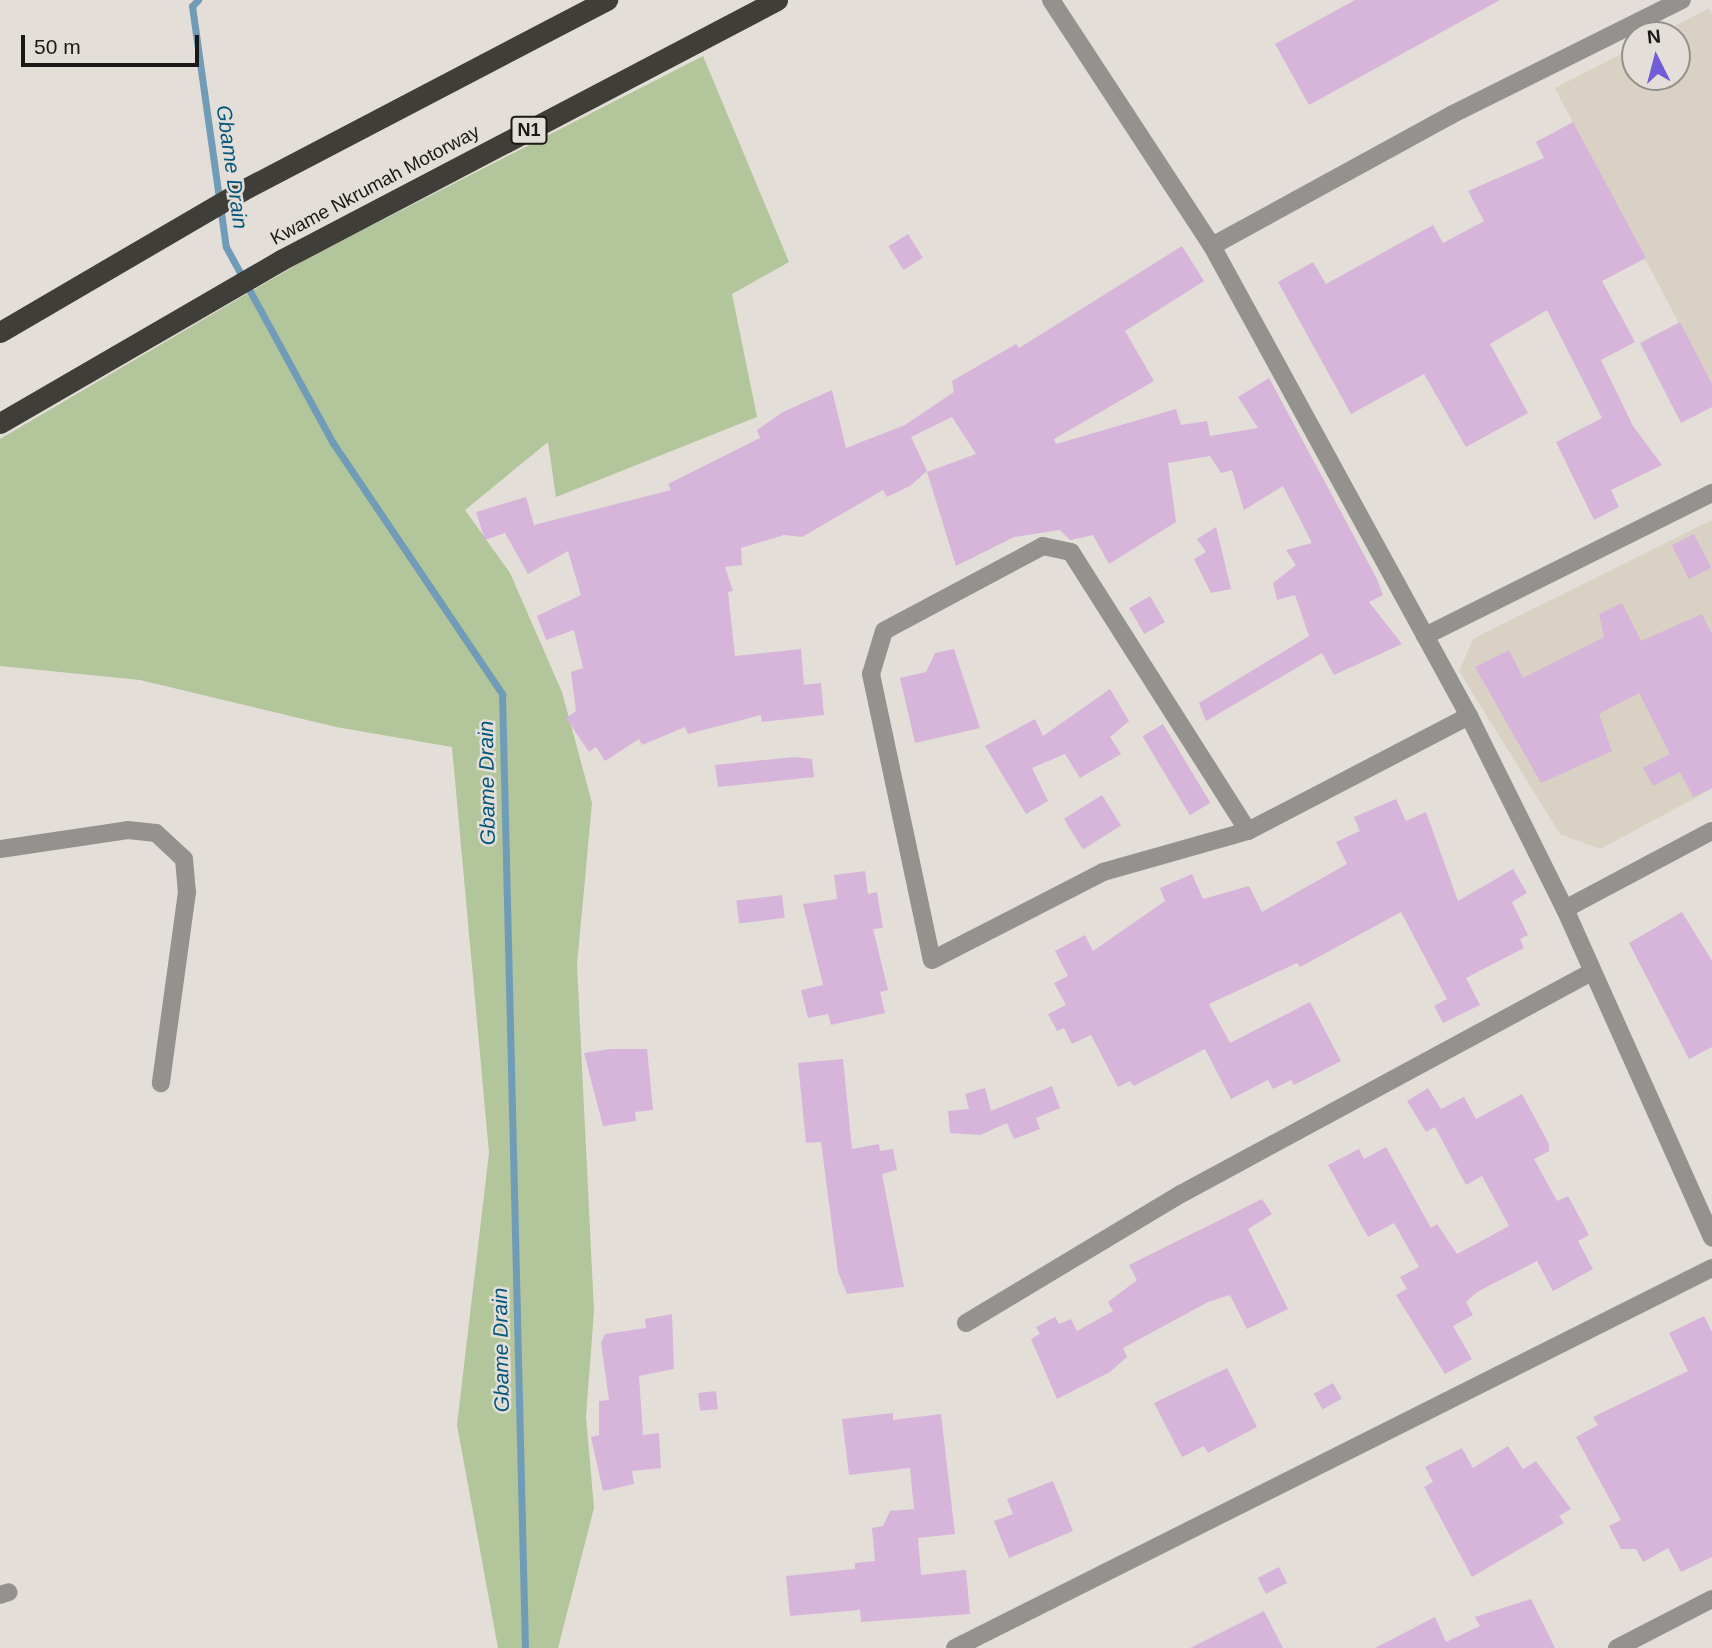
<!DOCTYPE html>
<html>
<head>
<meta charset="utf-8">
<style>
	body { margin:0 }
	#map { position:relative; width:1712px; height:1648px; overflow:hidden; background:#e3ded8; font-family:Arial,sans-serif }
	div>[style] { position:absolute }
	[style*='--x'] { left:calc(var(--x)*1px); top:calc(var(--y)*1px); width:calc(var(--w)*1px); rotate:calc(var(--a)*1deg) }
	.built>* { inset:0; background:#d9d1c4 }
	.green>* { inset:0; background:#b3c59b }
	.stream>* { height:7px; margin:-3.5px; padding:0 3.5px; transform-origin:3.5px; border-radius:3.5px; background:#719cb7 }
	.building>* { inset:0; background:#d7b5da; transform-origin:0 0 }
	.minor>* { height:18px; margin:-9px; padding:0 9px; transform-origin:9px; border-radius:9px; background:#93928f }
	.highway>* { height:21px; margin:-10.5px; padding:0 10.5px; transform-origin:10.5px; border-radius:10.5px; background:#403e38 }
	span { translate:-50% -50%; white-space:nowrap; text-align:center; line-height:1.15; -webkit-text-stroke:5px #e3ded8; paint-order:stroke }
	.shield-label span { padding:2px 5px; background:#e3ded8; border:2px solid; border-radius:5px; -webkit-text-stroke-width:0 }
	.shield-label { font-size:18px; color:#1b1917; font-weight:700 }
	.street-label { font-size:19px; color:#1b1917 }
	.water-label { font-size:21px; color:#05587d; font-style:italic }
	.north { position:absolute; left:1621px; top:21px; width:70px; height:70px; box-sizing:border-box; background:#e3ded8; border:2px solid #938f8b; border-radius:50%; rotate:354deg; font-size:19px; font-weight:700; line-height:28px; text-align:center; color:#1b1917 }
	.north::after { content:''; display:block; margin:auto; width:24px; height:32px; background:#705dd7; clip-path:polygon(50% 0,100% 100%,50% 72%,0 100%) }
	.scale { position:absolute; left:21px; top:35px; width:178px; height:32px; box-sizing:border-box; border:4px solid #1b1917; border-top:0; padding-left:9px; font-size:21px; line-height:24px; white-space:nowrap; color:#1b1917; -webkit-text-stroke:5px #e3ded8; paint-order:stroke }
</style>
</head>
<body>
<div id="map">
	<div class="built">
		<i style="clip-path:polygon(1709px 8px,1712px 14px,1712px 386px,1555px 88px,1635px 47px,1635px 77px,1677px 77px,1677px 35px,1657px 35px)"></i>
		<i style="clip-path:polygon(1712px 520px,1712px 789px,1600px 849px,1560px 834px,1459px 671px,1473px 639px)"></i>
	</div>
	<div class="green">
		<i style="clip-path:polygon(703px 56px,789px 262px,732px 294px,757px 417px,556px 497px,548px 442px,465px 510px,510px 573px,562px 692px,592px 803px,577px 965px,594px 1311px,586px 1417px,594px 1508px,558px 1648px,498px 1648px,457px 1425px,489px 1153px,452px 747px,336px 727px,140px 680px,0 666px,0 439px,308px 258px)"></i>
	</div>
	<div class="stream">
		<i style="--x:198;--y:0;--w:8;--a:135"></i>
		<i style="--x:192;--y:6;--w:243;--a:82"></i>
		<i style="--x:226;--y:247;--w:223;--a:61.4"></i>
		<i style="--x:333;--y:443;--w:303;--a:56"></i>
		<i style="--x:502;--y:694;--w:954;--a:88.62"></i>
	</div>
	<div class="building">
		<i style="clip-path:polygon(1355px 0,1500px 0,1309px 105px,1275px 44px)"></i>
		<i style="clip-path:polygon(1573px 122px,1646px 258px,1602px 281px,1635px 342px,1601px 360px,1633px 426px,1662px 465px,1611px 490px,1619px 507px,1594px 520px,1556px 442px,1602px 418px,1547px 310px,1490px 344px,1528px 413px,1466px 447px,1424px 374px,1351px 414px,1278px 282px,1313px 262px,1326px 284px,1433px 225px,1443px 243px,1484px 221px,1468px 191px,1544px 158px,1536px 142px)"></i>
		<i style="left:908px;top:234px;width:28px;height:23px;rotate:58deg"></i>
		<i style="clip-path:polygon(1182px 246px,1204px 281px,1125px 331px,1154px 381px,1054px 439px,1056px 444px,1176px 409px,1181px 425px,1207px 421px,1210px 436px,1258px 428px,1238px 397px,1269px 378px,1377px 579px,1383px 595px,1369px 602px,1402px 644px,1334px 675px,1322px 653px,1206px 721px,1199px 703px,1309px 636px,1295px 595px,1277px 600px,1273px 583px,1296px 565px,1286px 550px,1312px 543px,1283px 486px,1244px 510px,1232px 470px,1221px 473px,1210px 456px,1168px 463px,1176px 522px,1109px 564px,1093px 535px,1070px 540px,1060px 530px,1014px 537px,956px 566px,927px 472px,976px 454px,952px 417px,911px 437px,927px 471px,910px 486px,887px 497px,883px 490px,802px 537px,784px 535px,741px 548px,742px 565px,725px 567px,733px 591px,728px 592px,735px 656px,801px 649px,804px 685px,821px 683px,824px 715px,762px 722px,761px 715px,688px 734px,685px 727px,642px 745px,639px 739px,605px 761px,596px 747px,589px 752px,566px 718px,576px 711px,571px 672px,583px 668px,574px 630px,546px 640px,537px 616px,581px 595px,568px 551px,528px 574px,505px 533px,485px 540px,476px 512px,526px 497px,534px 525px,671px 490px,668px 484px,760px 438px,757px 430px,783px 412px,832px 390px,846px 448px,905px 425px,954px 392px,952px 381px,1016px 344px,1019px 348px)"></i>
		<i style="clip-path:polygon(1680px 322px,1712px 384px,1712px 407px,1681px 423px,1640px 343px)"></i>
		<i style="clip-path:polygon(1216px 527px,1231px 589px,1211px 593px,1194px 559px,1206px 552px,1197px 539px)"></i>
		<i style="left:1694px;top:534px;width:38px;height:25px;rotate:63deg"></i>
		<i style="left:1150px;top:596px;width:30px;height:24px;rotate:60deg"></i>
		<i style="clip-path:polygon(1622px 603px,1641px 641px,1702px 614px,1712px 634px,1712px 788px,1693px 797px,1680px 772px,1653px 786px,1643px 768px,1670px 754px,1639px 693px,1599px 714px,1612px 751px,1541px 783px,1475px 667px,1509px 650px,1523px 678px,1604px 637px,1599px 614px)"></i>
		<i style="clip-path:polygon(954px 649px,980px 728px,915px 743px,900px 678px,926px 672px,935px 653px)"></i>
		<i style="clip-path:polygon(1110px 689px,1129px 721px,1110px 737px,1121px 754px,1080px 778px,1065px 754px,1032px 768px,1048px 801px,1026px 814px,985px 746px,1035px 719px,1043px 736px)"></i>
		<i style="left:1163px;top:724px;width:92px;height:24px;rotate:59deg"></i>
		<i style="clip-path:polygon(795px 757px,812px 759px,814px 777px,718px 787px,715px 765px)"></i>
		<i style="left:1102px;top:795px;width:36px;height:45px;rotate:58deg"></i>
		<i style="clip-path:polygon(1396px 799px,1406px 821px,1426px 812px,1458px 901px,1513px 869px,1527px 893px,1512px 902px,1528px 935px,1520px 939px,1524px 948px,1466px 978px,1480px 1005px,1443px 1023px,1434px 1006px,1447px 999px,1401px 912px,1300px 967px,1297px 963px,1209px 1004px,1230px 1043px,1310px 1002px,1341px 1061px,1294px 1085px,1291px 1080px,1273px 1089px,1268px 1080px,1231px 1099px,1205px 1049px,1134px 1086px,1130px 1081px,1118px 1087px,1091px 1035px,1072px 1044px,1064px 1028px,1057px 1031px,1048px 1014px,1066px 1005px,1054px 983px,1068px 976px,1055px 951px,1085px 935px,1093px 951px,1165px 901px,1160px 888px,1192px 874px,1203px 899px,1249px 886px,1262px 912px,1347px 864px,1336px 842px,1360px 831px,1354px 817px)"></i>
		<i style="clip-path:polygon(865px 871px,868px 894px,877px 892px,883px 928px,873px 929px,888px 990px,880px 992px,885px 1013px,831px 1025px,828px 1014px,808px 1018px,801px 990px,823px 985px,803px 904px,837px 899px,834px 875px)"></i>
		<i style="left:782px;top:895px;width:23px;height:46px;rotate:83deg"></i>
		<i style="clip-path:polygon(1682px 912px,1712px 961px,1712px 1047px,1689px 1059px,1629px 943px)"></i>
		<i style="clip-path:polygon(611px 1049px,647px 1049px,653px 1110px,635px 1112px,636px 1121px,603px 1126px,584px 1053px)"></i>
		<i style="clip-path:polygon(843px 1059px,852px 1149px,879px 1144px,880px 1151px,893px 1149px,897px 1170px,882px 1174px,904px 1287px,847px 1294px,838px 1272px,821px 1142px,806px 1143px,798px 1063px)"></i>
		<i style="clip-path:polygon(1052px 1086px,1060px 1108px,1036px 1118px,1040px 1129px,1014px 1139px,1007px 1123px,980px 1135px,950px 1133px,948px 1111px,969px 1109px,965px 1094px,985px 1088px,991px 1111px)"></i>
		<i style="clip-path:polygon(1428px 1088px,1441px 1109px,1464px 1097px,1476px 1119px,1522px 1094px,1549px 1144px,1549px 1151px,1534px 1159px,1557px 1201px,1568px 1196px,1589px 1235px,1578px 1241px,1593px 1269px,1553px 1291px,1537px 1261px,1477px 1292px,1466px 1302px,1473px 1315px,1453px 1326px,1472px 1359px,1445px 1374px,1396px 1295px,1407px 1289px,1400px 1277px,1419px 1267px,1394px 1223px,1368px 1237px,1328px 1165px,1359px 1149px,1364px 1159px,1386px 1147px,1431px 1228px,1437px 1224px,1457px 1254px,1509px 1226px,1482px 1176px,1466px 1185px,1435px 1127px,1426px 1132px,1407px 1101px)"></i>
		<i style="clip-path:polygon(1262px 1199px,1272px 1214px,1248px 1229px,1288px 1309px,1247px 1329px,1230px 1295px,1208px 1302px,1123px 1348px,1127px 1357px,1110px 1372px,1057px 1399px,1031px 1339px,1040px 1334px,1036px 1327px,1055px 1317px,1059px 1324px,1071px 1319px,1077px 1331px,1113px 1311px,1108px 1302px,1137px 1280px,1129px 1265px)"></i>
		<i style="clip-path:polygon(672px 1314px,674px 1369px,639px 1376px,643px 1435px,659px 1433px,661px 1468px,632px 1471px,634px 1484px,603px 1491px,591px 1437px,599px 1435px,599px 1401px,609px 1400px,601px 1343px,605px 1334px,646px 1328px,645px 1319px)"></i>
		<i style="clip-path:polygon(1704px 1316px,1712px 1332px,1712px 1557px,1681px 1572px,1668px 1548px,1643px 1562px,1636px 1549px,1621px 1549px,1609px 1526px,1621px 1520px,1576px 1437px,1598px 1425px,1593px 1417px,1688px 1371px,1669px 1333px)"></i>
		<i style="clip-path:polygon(1227px 1368px,1257px 1427px,1208px 1453px,1204px 1446px,1182px 1457px,1154px 1403px)"></i>
		<i style="left:1333px;top:1383px;width:18px;height:22px;rotate:61deg"></i>
		<i style="left:716px;top:1391px;width:18px;height:18px;rotate:84deg"></i>
		<i style="clip-path:polygon(893px 1413px,893px 1420px,941px 1414px,955px 1534px,918px 1538px,921px 1575px,966px 1570px,970px 1614px,861px 1622px,860px 1610px,790px 1616px,786px 1576px,855px 1569px,855px 1563px,875px 1561px,872px 1528px,883px 1526px,890px 1511px,914px 1509px,910px 1468px,849px 1475px,842px 1419px)"></i>
		<i style="clip-path:polygon(1508px 1446px,1523px 1469px,1536px 1461px,1571px 1509px,1559px 1516px,1564px 1523px,1472px 1577px,1424px 1487px,1433px 1482px,1425px 1467px,1462px 1448px,1473px 1468px)"></i>
		<i style="clip-path:polygon(1053px 1481px,1073px 1531px,1009px 1558px,994px 1521px,1013px 1514px,1007px 1499px)"></i>
		<i style="left:1279px;top:1567px;width:18px;height:24px;rotate:63deg"></i>
		<i style="clip-path:polygon(1531px 1599px,1555px 1648px,1375px 1648px,1435px 1617px,1446px 1642px,1480px 1626px,1475px 1617px)"></i>
		<i style="clip-path:polygon(1264px 1611px,1283px 1648px,1190px 1648px)"></i>
	</div>
	<div class="minor">
		<i style="--x:1051;--y:0;--w:294;--a:56.8"></i>
		<i style="--x:1212;--y:246;--w:536;--a:61.33"></i>
		<i style="--x:1469;--y:716;--w:216;--a:63.6"></i>
		<i style="--x:1565;--y:909;--w:360;--a:65.9"></i>
		<i style="--x:1212;--y:246;--w:273;--a:-28.7"></i>
		<i style="--x:1451;--y:115;--w:258;--a:-26.5"></i>
		<i style="--x:1425;--y:636;--w:321;--a:-26.5"></i>
		<i style="--x:1248;--y:831;--w:330;--a:-122.4"></i>
		<i style="--x:1071;--y:552;--w:29;--a:-168"></i>
		<i style="--x:1043;--y:546;--w:180;--a:151.9"></i>
		<i style="--x:884;--y:631;--w:45;--a:106.8"></i>
		<i style="--x:871;--y:674;--w:292;--a:78"></i>
		<i style="--x:932;--y:960;--w:192;--a:-27.2"></i>
		<i style="--x:1103;--y:872;--w:151;--a:-15.8"></i>
		<i style="--x:1248;--y:831;--w:249;--a:-27.5"></i>
		<i style="--x:0;--y:849;--w:129;--a:-8.4"></i>
		<i style="--x:128;--y:830;--w:28;--a:6"></i>
		<i style="--x:156;--y:833;--w:38;--a:43"></i>
		<i style="--x:184;--y:859;--w:33;--a:85"></i>
		<i style="--x:187;--y:892;--w:193;--a:97.8"></i>
		<i style="--x:1565;--y:909;--w:166;--a:-28"></i>
		<i style="--x:966;--y:1323;--w:251;--a:-31"></i>
		<i style="--x:1181;--y:1194;--w:466;--a:-28.4"></i>
		<i style="--x:0;--y:1595;--w:9;--a:-18"></i>
		<i style="--x:955;--y:1648;--w:847;--a:-26.66"></i>
		<i style="--x:1617;--y:1648;--w:107;--a:-27.3"></i>
	</div>
	<div class="highway">
		<i style="--x:0;--y:332;--w:281;--a:-30.3"></i>
		<i style="--x:243;--y:190;--w:411;--a:-27.6"></i>
		<i style="--x:0;--y:423;--w:325;--a:-30.1"></i>
		<i style="--x:281;--y:260;--w:560;--a:-27.66"></i>
	</div>
	<div class="shield-label">
		<span style="left:529px;top:130px">N1</span>
	</div>
	<div class="street-label">
		<span style="left:375px;top:185px;rotate:-28deg">Kwame Nkrumah Motorway</span>
	</div>
	<div class="water-label">
		<span style="left:232px;top:167px;rotate:82deg">Gbame Drain</span>
		<span style="left:487px;top:783px;rotate:-91deg">Gbame Drain</span>
		<span style="left:501px;top:1350px;rotate:-91deg">Gbame Drain</span>
	</div>
	<div class="north">N</div>
	<div class="scale">50 m</div>
</div>
</body>
</html>
